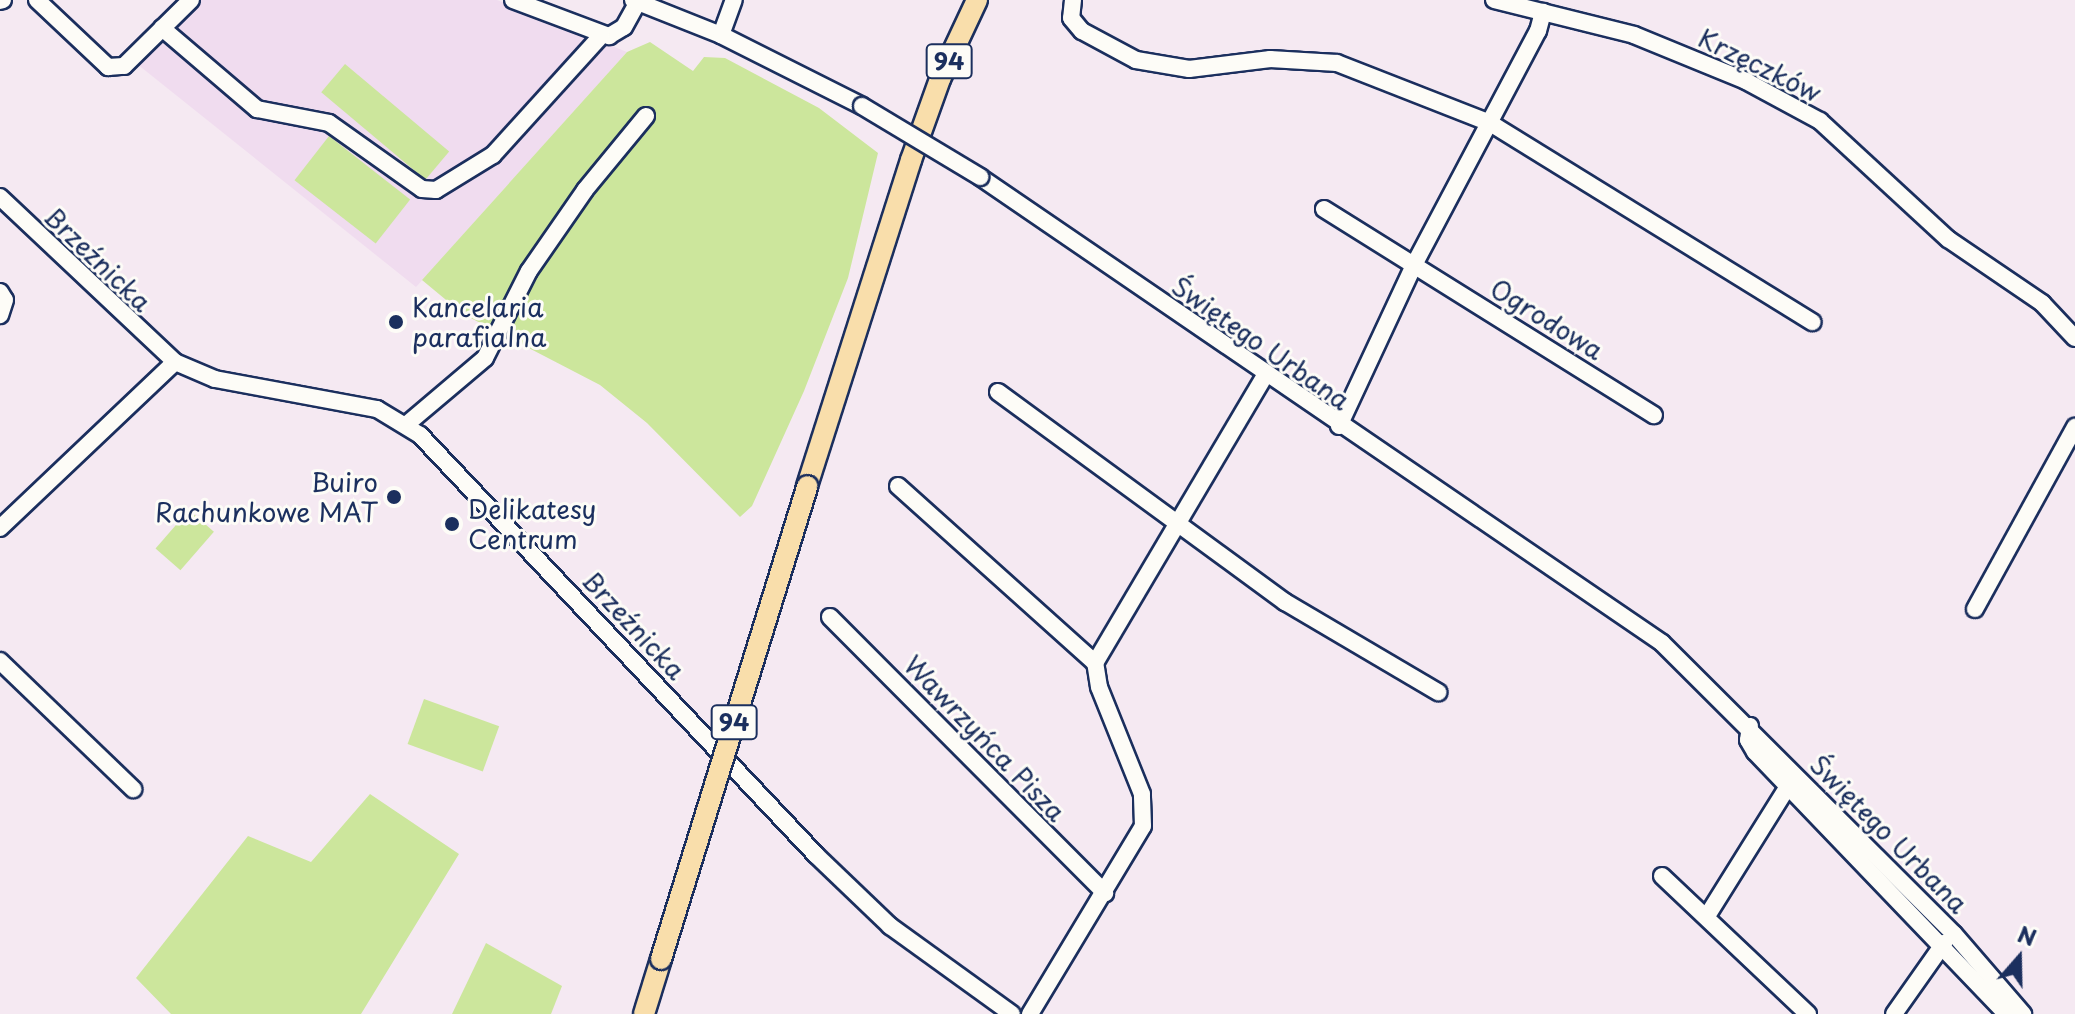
<!DOCTYPE html>
<html>
<head>
<meta charset="utf-8">
<style>
	body { margin:0 }
	#map { position:relative; width:2075px; height:1014px; overflow:hidden; background:#f5e9f2; font-family:"Playpen Sans",sans-serif }
	div>[style] { position:absolute }
	[style*='--x'] { left:calc(var(--x)*1px); top:calc(var(--y)*1px); width:calc(var(--w)*1px); rotate:calc(var(--a)*1deg) }
	.built>* { inset:0; background:#f0dcef }
	.green>* { inset:0; background:#cce69c; transform-origin:0 0 }
	.roads { filter:drop-shadow(2px 0 #1b2f5e) drop-shadow(-2px 0 #1b2f5e) drop-shadow(0 2px #1b2f5e) drop-shadow(0 -2px #1b2f5e) }
	.minor>* { height:16px; margin:-8px; padding:0 8px; transform-origin:8px; border-radius:8px; background:#fdfcf7 }
	.major>* { height:20px; margin:-10px; padding:0 10px; transform-origin:10px; border-radius:10px; background:#f9deab }
	.bridges { filter:drop-shadow(2px 0 #1b2f5e) drop-shadow(-2px 0 #1b2f5e) drop-shadow(0 2px #1b2f5e) drop-shadow(0 -2px #1b2f5e) }
	.minor-bridge>* { height:16px; margin:-8px; padding:0 8px; transform-origin:8px; border-radius:8px; background:#fdfcf7 }
	.major-bridge>* { height:20px; margin:-10px; padding:0 10px; transform-origin:10px; border-radius:10px; background:#f9deab }
	.dots>* { width:22px; height:22px; translate:-50% -50%; box-sizing:border-box; border:4px solid #fdfcf7; border-radius:50% }
	span { translate:-50% -50%; white-space:nowrap; text-align:center; line-height:1.15; -webkit-text-stroke:6px #fdfcf7; paint-order:stroke }
	.shield-label span { padding:2px 6px; background:#fdfcf7; border:2px solid; border-radius:6px; -webkit-text-stroke-width:0 }
	.shield-label { font-size:24px; color:#1b2f5e; font-weight:700 }
	.street-label { font-size:26px; color:#1b2f5e }
	.poi-label { font-size:26px; color:#1b2f5e }
	.left { translate:0 -50%; text-align:left }
	.right { translate:-100% -50%; text-align:right }
	.north { position:absolute; left:1979px; top:918px; width:80px; height:80px; -webkit-text-stroke:6px #fdfcf7; paint-order:stroke; rotate:20deg; font-size:22px; font-weight:700; line-height:32px; text-align:center; color:#1b2f5e }
	.north::after { content:''; display:block; margin:auto; width:28px; height:36px; background:#1b2f5e; clip-path:polygon(50% 0,100% 100%,50% 72%,0 100%) }
</style>
</head>
<body>
<div id="map">
	<div class="built">
		<i style="clip-path:polygon(184px 0,497px 0,627px 52px,416px 287px,127px 56px)"></i>
	</div>
	<div class="green">
		<i style="clip-path:polygon(650px 42px,693px 71px,704px 57px,725px 58px,819px 108px,878px 153px,848px 278px,804px 391px,752px 506px,740px 517px,647px 423px,600px 385px,463px 314px,422px 280px,627px 52px)"></i>
		<i style="left:345px;top:64px;width:136px;height:37px;rotate:40deg"></i>
		<i style="left:329px;top:136px;width:103px;height:56px;rotate:38deg"></i>
		<i style="left:189px;top:510px;width:33px;height:51px;rotate:41deg"></i>
		<i style="left:424px;top:699px;width:80px;height:48px;rotate:20deg"></i>
		<i style="clip-path:polygon(370px 794px,459px 854px,361px 1014px,171px 1014px,136px 978px,248px 836px,311px 862px)"></i>
		<i style="clip-path:polygon(486px 943px,562px 986px,551px 1014px,452px 1014px)"></i>
	</div>
	<div class="roads">
		<div class="minor">
			<i style="--x:37;--y:0;--w:98;--a:43.3"></i>
			<i style="--x:108;--y:67;--w:16;--a:-4"></i>
			<i style="--x:124;--y:66;--w:94;--a:-44.6"></i>
			<i style="--x:513;--y:0;--w:103;--a:20.6"></i>
			<i style="--x:609;--y:36;--w:17;--a:-31"></i>
			<i style="--x:624;--y:27;--w:29;--a:-61"></i>
			<i style="--x:633;--y:0;--w:95;--a:21.7"></i>
			<i style="--x:721;--y:35;--w:158;--a:26.7"></i>
			<i style="--x:1073;--y:0;--w:18;--a:96"></i>
			<i style="--x:1071;--y:18;--w:17;--a:50"></i>
			<i style="--x:1082;--y:31;--w:61;--a:28.2"></i>
			<i style="--x:1136;--y:60;--w:54;--a:9.6"></i>
			<i style="--x:1189;--y:69;--w:82;--a:-7"></i>
			<i style="--x:1270;--y:59;--w:67;--a:3.4"></i>
			<i style="--x:1337;--y:63;--w:164;--a:21.4"></i>
			<i style="--x:1490;--y:123;--w:379;--a:31.7"></i>
			<i style="--x:1494;--y:0;--w:144;--a:14"></i>
			<i style="--x:1634;--y:35;--w:121;--a:22.3"></i>
			<i style="--x:1746;--y:81;--w:84;--a:28.4"></i>
			<i style="--x:1820;--y:121;--w:174;--a:42.7"></i>
			<i style="--x:1948;--y:239;--w:114;--a:34.2"></i>
			<i style="--x:2042;--y:303;--w:48;--a:46.7"></i>
			<i style="--x:0;--y:1;--w:3;--a:-18"></i>
			<i style="--x:162;--y:28;--w:125;--a:40.5"></i>
			<i style="--x:257;--y:109;--w:73;--a:11"></i>
			<i style="--x:329;--y:123;--w:114;--a:35.4"></i>
			<i style="--x:422;--y:189;--w:14;--a:4"></i>
			<i style="--x:436;--y:190;--w:67;--a:-31.6"></i>
			<i style="--x:493;--y:155;--w:161;--a:-47.8"></i>
			<i style="--x:721;--y:35;--w:37;--a:-70"></i>
			<i style="--x:980;--y:177;--w:826;--a:34.34"></i>
			<i style="--x:1662;--y:643;--w:412;--a:44.9"></i>
			<i style="--x:1954;--y:934;--w:106;--a:49.2"></i>
			<i style="--x:0;--y:197;--w:241;--a:43.3"></i>
			<i style="--x:175;--y:362;--w:43;--a:23"></i>
			<i style="--x:215;--y:379;--w:165;--a:10.5"></i>
			<i style="--x:377;--y:409;--w:50;--a:31.2"></i>
			<i style="--x:420;--y:435;--w:577;--a:46.68"></i>
			<i style="--x:816;--y:855;--w:103;--a:43.8"></i>
			<i style="--x:890;--y:926;--w:150;--a:35.8"></i>
			<i style="--x:1324;--y:209;--w:389;--a:32"></i>
			<i style="--x:0;--y:292;--w:9;--a:58"></i>
			<i style="--x:5;--y:300;--w:16;--a:108"></i>
			<i style="--x:998;--y:392;--w:356;--a:36.2"></i>
			<i style="--x:1285;--y:602;--w:178;--a:30.5"></i>
			<i style="--x:407;--y:424;--w:102;--a:-40.2"></i>
			<i style="--x:485;--y:358;--w:97;--a:-63.2"></i>
			<i style="--x:529;--y:271;--w:98;--a:-55.3"></i>
			<i style="--x:585;--y:190;--w:96;--a:-50.5"></i>
			<i style="--x:1339;--y:426;--w:180;--a:-65"></i>
			<i style="--x:1415;--y:263;--w:263;--a:-62.1"></i>
			<i style="--x:1538;--y:31;--w:20;--a:-75"></i>
			<i style="--x:898;--y:486;--w:265;--a:41.9"></i>
			<i style="--x:0;--y:528;--w:241;--a:-43.5"></i>
			<i style="--x:1975;--y:609;--w:208;--a:-61.2"></i>
			<i style="--x:830;--y:617;--w:390;--a:45.1"></i>
			<i style="--x:0;--y:661;--w:185;--a:43.9"></i>
			<i style="--x:1750;--y:726;--w:14;--a:98"></i>
			<i style="--x:1748;--y:740;--w:14;--a:60"></i>
			<i style="--x:1755;--y:752;--w:363;--a:46.2"></i>
			<i style="--x:1662;--y:876;--w:201;--a:43.4"></i>
			<i style="--x:1707;--y:916;--w:155;--a:-58"></i>
			<i style="--x:1030;--y:1014;--w:219;--a:-59"></i>
			<i style="--x:1143;--y:826;--w:32;--a:-92"></i>
			<i style="--x:1142;--y:794;--w:115;--a:-111.9"></i>
			<i style="--x:1099;--y:687;--w:24;--a:-99"></i>
			<i style="--x:1095;--y:663;--w:336;--a:-59.4"></i>
			<i style="--x:1894;--y:1014;--w:87;--a:-54.8"></i>
		</div>
		<div class="major">
			<i style="--x:807;--y:486;--w:342;--a:-72.3"></i>
			<i style="--x:911;--y:160;--w:86;--a:-70.3"></i>
			<i style="--x:940;--y:79;--w:87;--a:-64.9"></i>
			<i style="--x:644;--y:1014;--w:58;--a:-72.8"></i>
		</div>
	</div>
	<div class="bridges">
		<div class="minor-bridge">
			<i style="--x:862;--y:106;--w:138;--a:31"></i>
		</div>
		<div class="major-bridge">
			<i style="--x:661;--y:959;--w:495;--a:-72.8"></i>
		</div>
	</div>
	<div class="dots">
		<i style="left:396px;top:322px;background:#1b2f5e"></i>
		<i style="left:394px;top:497px;background:#1b2f5e"></i>
		<i style="left:452px;top:524px;background:#1b2f5e"></i>
	</div>
	<div class="shield-label">
		<span style="left:949px;top:61px">94</span>
		<span style="left:734px;top:722px">94</span>
	</div>
	<div class="street-label">
		<span style="left:1760px;top:65px;rotate:26deg">Krzęczków</span>
		<span style="left:98px;top:259px;rotate:44deg">Brzeźnicka</span>
		<span style="left:1547px;top:319px;rotate:32deg">Ogrodowa</span>
		<span style="left:1261px;top:343px;rotate:35deg">Świętego Urbana</span>
		<span style="left:634px;top:625px;rotate:47deg">Brzeźnicka</span>
		<span style="left:985px;top:738px;rotate:46deg">Wawrzyńca Pisza</span>
		<span style="left:1889px;top:834px;rotate:45deg">Świętego Urbana</span>
	</div>
	<div class="poi-label">
		<span class="left" style="left:412px;top:322px">Kancelaria<br>parafialna</span>
		<span class="right" style="left:378px;top:497px">Buiro<br>Rachunkowe MAT</span>
		<span class="left" style="left:468px;top:524px">Delikatesy<br>Centrum</span>
	</div>
	<div class="north">N</div>
</div>
</body>
</html>
